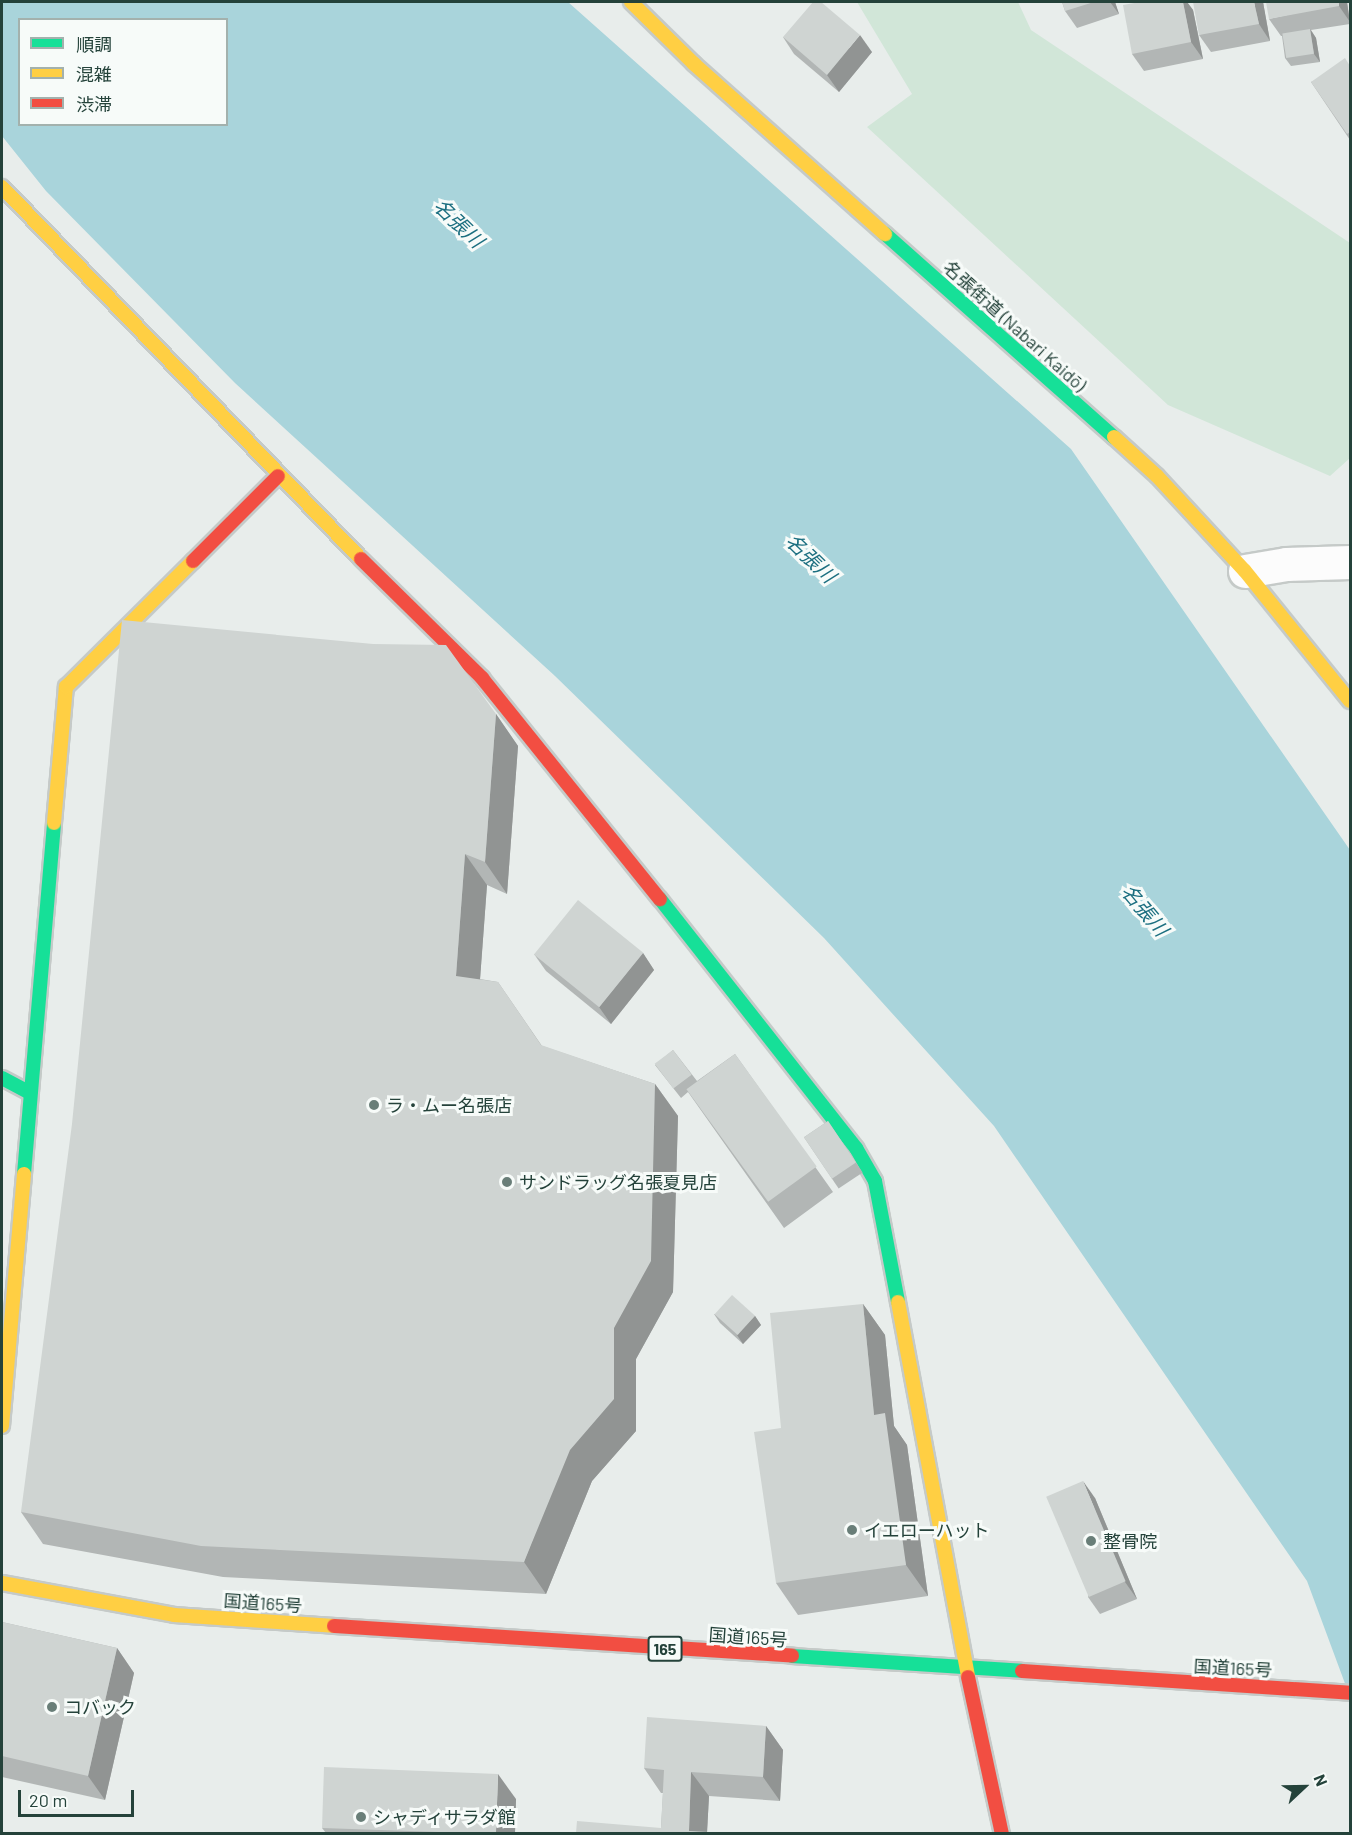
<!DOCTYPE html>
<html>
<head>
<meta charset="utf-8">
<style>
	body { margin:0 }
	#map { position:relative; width:1352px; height:1835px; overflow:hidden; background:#e8edeb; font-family:Barlow,"Noto Sans JP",sans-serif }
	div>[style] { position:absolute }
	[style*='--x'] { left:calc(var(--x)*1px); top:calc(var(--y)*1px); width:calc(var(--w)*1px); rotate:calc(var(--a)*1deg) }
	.green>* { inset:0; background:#d1e6d8 }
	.water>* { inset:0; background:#a9d4db }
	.roads { filter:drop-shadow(2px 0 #c5cac8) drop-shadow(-2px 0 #c5cac8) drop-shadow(0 2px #c5cac8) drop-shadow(0 -2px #c5cac8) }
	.street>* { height:33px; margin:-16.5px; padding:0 16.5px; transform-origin:16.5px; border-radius:16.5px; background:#fcfcfc }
	.fast>* { height:14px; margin:-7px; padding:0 7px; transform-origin:7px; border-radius:7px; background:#16e098 }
	.slow>* { height:14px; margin:-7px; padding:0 7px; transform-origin:7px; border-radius:7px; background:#ffcf43 }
	.jam>* { height:14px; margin:-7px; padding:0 7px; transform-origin:7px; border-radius:7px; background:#f24e42 }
	.wall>* { inset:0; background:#b2b6b5; transform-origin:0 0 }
	.shaded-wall>* { inset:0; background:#919493 }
	.building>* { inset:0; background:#cfd4d2; transform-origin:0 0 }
	.dots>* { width:16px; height:16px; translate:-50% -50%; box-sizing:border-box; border:3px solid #f7fbf9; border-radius:50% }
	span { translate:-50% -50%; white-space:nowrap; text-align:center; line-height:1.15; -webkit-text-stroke:6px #f7fbf9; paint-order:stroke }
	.shield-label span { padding:2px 4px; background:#f7fbf9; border:2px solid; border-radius:4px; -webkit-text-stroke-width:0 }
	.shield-label { font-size:16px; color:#24423a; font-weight:700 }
	.street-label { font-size:18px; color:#24423a }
	.poi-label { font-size:18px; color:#24423a }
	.left { translate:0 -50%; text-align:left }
	.water-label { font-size:20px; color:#1c6f80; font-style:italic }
	.frame { position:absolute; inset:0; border:3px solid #24423a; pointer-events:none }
	.legend { position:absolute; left:18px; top:18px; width:210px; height:108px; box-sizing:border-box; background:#f7fbf9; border:2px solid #a3b1ad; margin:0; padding:8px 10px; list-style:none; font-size:18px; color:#24423a }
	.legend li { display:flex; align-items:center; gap:12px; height:30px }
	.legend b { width:30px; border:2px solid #a3b1ad }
	.north { position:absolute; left:1274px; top:1757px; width:60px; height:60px; -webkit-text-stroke:4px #f7fbf9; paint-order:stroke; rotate:68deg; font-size:16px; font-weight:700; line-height:24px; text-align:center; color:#24423a }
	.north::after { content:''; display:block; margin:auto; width:21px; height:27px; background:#24423a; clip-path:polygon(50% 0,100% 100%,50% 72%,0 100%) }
	.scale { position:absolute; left:18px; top:1790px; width:116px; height:27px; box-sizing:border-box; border:3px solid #24423a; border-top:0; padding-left:8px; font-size:18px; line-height:21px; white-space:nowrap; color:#24423a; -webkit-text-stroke:4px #f7fbf9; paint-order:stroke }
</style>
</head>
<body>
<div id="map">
	<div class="green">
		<i style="clip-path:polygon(857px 2px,1018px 2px,1031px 30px,1350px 243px,1350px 458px,1330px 476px,1168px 405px,867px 127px,912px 94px)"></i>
	</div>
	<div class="water">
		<i style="clip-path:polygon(evenodd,2px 2px,568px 2px,1071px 449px,1350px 850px,1350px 1697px,1307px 1581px,994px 1126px,824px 938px,555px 676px,235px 383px,46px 191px,2px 136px,2px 2px,20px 20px,226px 20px,226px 124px,20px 124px,20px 20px)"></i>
	</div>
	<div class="roads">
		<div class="street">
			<i style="--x:1245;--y:571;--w:42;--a:-9.7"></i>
			<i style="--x:1286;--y:564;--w:64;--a:-1.8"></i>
		</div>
		<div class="fast">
			<i style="--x:885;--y:234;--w:306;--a:41.6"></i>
			<i style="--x:660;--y:899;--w:317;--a:51.8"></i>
			<i style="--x:856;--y:1148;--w:38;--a:60"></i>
			<i style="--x:875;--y:1181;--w:123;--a:79.2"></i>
			<i style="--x:2;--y:1078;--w:32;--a:28"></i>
			<i style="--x:24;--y:1174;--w:352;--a:-85.1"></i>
			<i style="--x:792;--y:1656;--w:230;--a:3.7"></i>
		</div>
		<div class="slow">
			<i style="--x:631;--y:2;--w:88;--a:44.5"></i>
			<i style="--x:694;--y:64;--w:256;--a:41.7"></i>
			<i style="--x:2;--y:187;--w:517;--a:46.02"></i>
			<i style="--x:1114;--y:437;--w:58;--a:42.2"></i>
			<i style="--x:1157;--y:476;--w:129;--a:47.2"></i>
			<i style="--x:1245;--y:571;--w:167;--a:51.1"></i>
			<i style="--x:54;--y:823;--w:137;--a:-85"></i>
			<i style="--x:66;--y:687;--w:179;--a:-44.8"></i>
			<i style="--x:898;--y:1302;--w:381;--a:79.4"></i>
			<i style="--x:2;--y:1426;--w:253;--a:-85"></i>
			<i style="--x:2;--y:1583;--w:175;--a:10.5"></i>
			<i style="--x:174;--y:1615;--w:160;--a:3.9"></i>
		</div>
		<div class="jam">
			<i style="--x:361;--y:559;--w:170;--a:44.5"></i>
			<i style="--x:482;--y:678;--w:284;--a:51.2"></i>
			<i style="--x:193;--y:561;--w:120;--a:-45"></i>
			<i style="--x:334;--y:1626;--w:459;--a:3.7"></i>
			<i style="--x:1022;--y:1671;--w:329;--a:3.8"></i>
			<i style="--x:968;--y:1677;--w:161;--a:77.8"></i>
		</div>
	</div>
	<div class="wall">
		<i style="clip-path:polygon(1062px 2px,1115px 2px,1119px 14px,1077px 28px,1065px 11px)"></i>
		<i style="clip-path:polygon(1140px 2px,1187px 2px,1193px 10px,1203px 59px,1144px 71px,1132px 54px)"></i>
		<i style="clip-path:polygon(1263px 2px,1270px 41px,1211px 52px,1199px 35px)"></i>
		<i style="clip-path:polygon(1347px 2px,1350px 24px,1311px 30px,1316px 38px,1320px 62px,1291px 66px,1285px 58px,1282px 36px,1281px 36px,1269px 19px)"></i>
		<i style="clip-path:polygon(783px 37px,872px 52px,839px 92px,794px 54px)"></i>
		<i style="clip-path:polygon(1350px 66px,1350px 140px,1311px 82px)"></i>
		<i style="clip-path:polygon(496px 714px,518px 746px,507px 894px,487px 885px,480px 979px,498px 982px,542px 1046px,655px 1084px,678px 1116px,673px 1292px,636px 1359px,636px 1431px,592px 1481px,546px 1594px,223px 1577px,43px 1544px,21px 1512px)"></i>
		<i style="clip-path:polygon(643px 953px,654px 970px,611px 1024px,546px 971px,534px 954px)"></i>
		<i style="clip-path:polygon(673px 1050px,697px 1081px,735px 1054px,833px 1192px,784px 1228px,688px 1092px,681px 1098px,655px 1065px)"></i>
		<i style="left:828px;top:1121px;width:62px;height:29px;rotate:56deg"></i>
		<i style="clip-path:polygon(863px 1304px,885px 1335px,894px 1426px,907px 1445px,928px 1596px,798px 1615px,776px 1583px,781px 1428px)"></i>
		<i style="clip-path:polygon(714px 1314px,755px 1316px,761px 1325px,743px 1344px,720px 1323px)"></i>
		<i style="clip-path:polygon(1095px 1498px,1137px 1599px,1100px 1614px,1088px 1597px)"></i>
		<i style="clip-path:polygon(2px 1622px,117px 1648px,134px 1673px,105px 1800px,2px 1777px)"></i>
		<i style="clip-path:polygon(766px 1726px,783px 1750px,780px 1801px,709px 1796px,707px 1832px,709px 1832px,710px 1833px,576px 1833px,661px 1828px,663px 1793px,661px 1793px,644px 1768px)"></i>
		<i style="clip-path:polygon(516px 1799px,515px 1833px,326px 1833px,322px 1828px)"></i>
	</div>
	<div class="shaded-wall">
		<i style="clip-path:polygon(1110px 2px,1115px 2px,1119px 14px)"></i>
		<i style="clip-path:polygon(1183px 2px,1187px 2px,1193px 10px,1203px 59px,1191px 42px)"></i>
		<i style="clip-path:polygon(1254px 2px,1263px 2px,1270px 41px,1259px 24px)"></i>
		<i style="clip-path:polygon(1339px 2px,1347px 2px,1350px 22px,1339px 6px)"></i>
		<i style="clip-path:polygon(1310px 29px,1316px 38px,1320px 62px,1314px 54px)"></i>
		<i style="clip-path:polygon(860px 35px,872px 52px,839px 92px,827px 75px)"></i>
		<i style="clip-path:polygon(496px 714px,518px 746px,507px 894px,485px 862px)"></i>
		<i style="clip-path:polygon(465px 854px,487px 885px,478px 1007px,456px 976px)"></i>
		<i style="clip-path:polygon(643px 953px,654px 970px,611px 1024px,599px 1007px)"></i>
		<i style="clip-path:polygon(655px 1084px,678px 1116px,673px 1292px,636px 1359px,636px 1431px,592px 1481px,546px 1594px,524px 1562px,614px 1328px)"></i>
		<i style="clip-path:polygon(863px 1304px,885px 1335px,894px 1426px,907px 1445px,928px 1596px,906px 1565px,874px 1415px)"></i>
		<i style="clip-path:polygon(755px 1316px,761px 1325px,743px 1344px,737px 1335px)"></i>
		<i style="clip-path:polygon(1083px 1481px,1095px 1498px,1137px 1599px,1125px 1582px)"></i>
		<i style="clip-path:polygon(117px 1648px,134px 1673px,105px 1800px,88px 1776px)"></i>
		<i style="clip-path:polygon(766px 1726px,783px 1750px,780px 1801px,763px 1777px)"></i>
		<i style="clip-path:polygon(691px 1772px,709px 1796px,707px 1833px,689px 1831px)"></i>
		<i style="clip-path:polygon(498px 1774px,516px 1799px,515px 1833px,496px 1833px)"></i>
	</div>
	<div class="building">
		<i style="clip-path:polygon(813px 2px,821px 2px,860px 35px,827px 75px,783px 37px)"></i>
		<i style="clip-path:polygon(1062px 2px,1094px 2px,1065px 11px)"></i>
		<i style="clip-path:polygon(1140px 2px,1183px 2px,1191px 42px,1132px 54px,1123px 5px)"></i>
		<i style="clip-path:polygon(1193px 2px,1254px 2px,1259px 24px,1199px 35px)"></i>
		<i style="clip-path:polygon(1266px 2px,1339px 2px,1339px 6px,1269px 19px)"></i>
		<i style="left:1310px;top:29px;width:25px;height:28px;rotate:81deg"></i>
		<i style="clip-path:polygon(1345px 58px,1350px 66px,1350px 132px,1347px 134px,1311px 82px)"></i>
		<i style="clip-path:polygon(122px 620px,373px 644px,446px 645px,496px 714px,485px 862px,465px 854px,456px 976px,498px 982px,541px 1045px,655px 1084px,651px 1261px,614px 1328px,614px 1399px,570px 1450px,524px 1562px,201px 1546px,21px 1512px,72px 1124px)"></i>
		<i style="left:578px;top:900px;width:84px;height:70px;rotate:39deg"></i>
		<i style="left:673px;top:1050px;width:31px;height:23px;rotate:53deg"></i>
		<i style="left:735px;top:1054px;width:139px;height:60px;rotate:54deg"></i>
		<i style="left:828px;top:1121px;width:50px;height:29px;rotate:56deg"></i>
		<i style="left:732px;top:1295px;width:31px;height:26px;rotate:42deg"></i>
		<i style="clip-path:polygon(863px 1304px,874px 1415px,885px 1413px,906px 1565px,776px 1583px,754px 1432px,781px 1428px,770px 1313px)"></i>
		<i style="left:1083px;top:1481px;width:109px;height:40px;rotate:67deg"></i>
		<i style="clip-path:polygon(2px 1622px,117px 1648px,88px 1776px,2px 1756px)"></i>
		<i style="clip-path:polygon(647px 1717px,766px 1726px,763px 1777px,691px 1772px,689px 1831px,709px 1832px,709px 1833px,576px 1833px,577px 1821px,661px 1828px,664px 1770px,644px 1768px)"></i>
		<i style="clip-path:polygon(324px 1767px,498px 1774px,496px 1833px,467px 1833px,322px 1828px)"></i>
	</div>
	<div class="dots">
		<i style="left:374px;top:1105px;background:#697e78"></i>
		<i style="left:507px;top:1182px;background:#697e78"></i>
		<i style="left:852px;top:1530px;background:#697e78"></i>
		<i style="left:1091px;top:1541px;background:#697e78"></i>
		<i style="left:52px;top:1707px;background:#697e78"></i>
		<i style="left:361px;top:1817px;background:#697e78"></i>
	</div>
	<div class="shield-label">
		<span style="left:665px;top:1649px">165</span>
	</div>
	<div class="street-label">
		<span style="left:1015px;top:326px;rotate:42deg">名張街道 (Nabari Kaidō)</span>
		<span style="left:263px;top:1603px;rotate:4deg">国道165号</span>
		<span style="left:748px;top:1637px;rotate:4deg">国道165号</span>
		<span style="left:1233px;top:1668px;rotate:3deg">国道165号</span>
	</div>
	<div class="poi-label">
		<span class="left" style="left:386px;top:1105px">ラ・ムー名張店</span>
		<span class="left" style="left:519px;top:1182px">サンドラッグ名張夏見店</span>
		<span class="left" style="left:864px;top:1530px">イエローハット</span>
		<span class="left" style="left:1103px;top:1541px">整骨院</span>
		<span class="left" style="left:64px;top:1707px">コバック</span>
		<span class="left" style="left:373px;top:1817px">シャディサラダ館</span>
	</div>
	<div class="water-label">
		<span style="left:459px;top:223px;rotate:44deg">名張川</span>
		<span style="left:811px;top:558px;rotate:44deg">名張川</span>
		<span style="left:1145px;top:910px;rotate:50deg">名張川</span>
	</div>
	<div class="frame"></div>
	<ul class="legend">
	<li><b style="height:8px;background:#16e098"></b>順調</li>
	<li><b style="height:8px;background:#ffcf43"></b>混雑</li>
	<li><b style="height:8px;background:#f24e42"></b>渋滞</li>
	</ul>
	<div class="north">N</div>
	<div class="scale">20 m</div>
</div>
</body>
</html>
